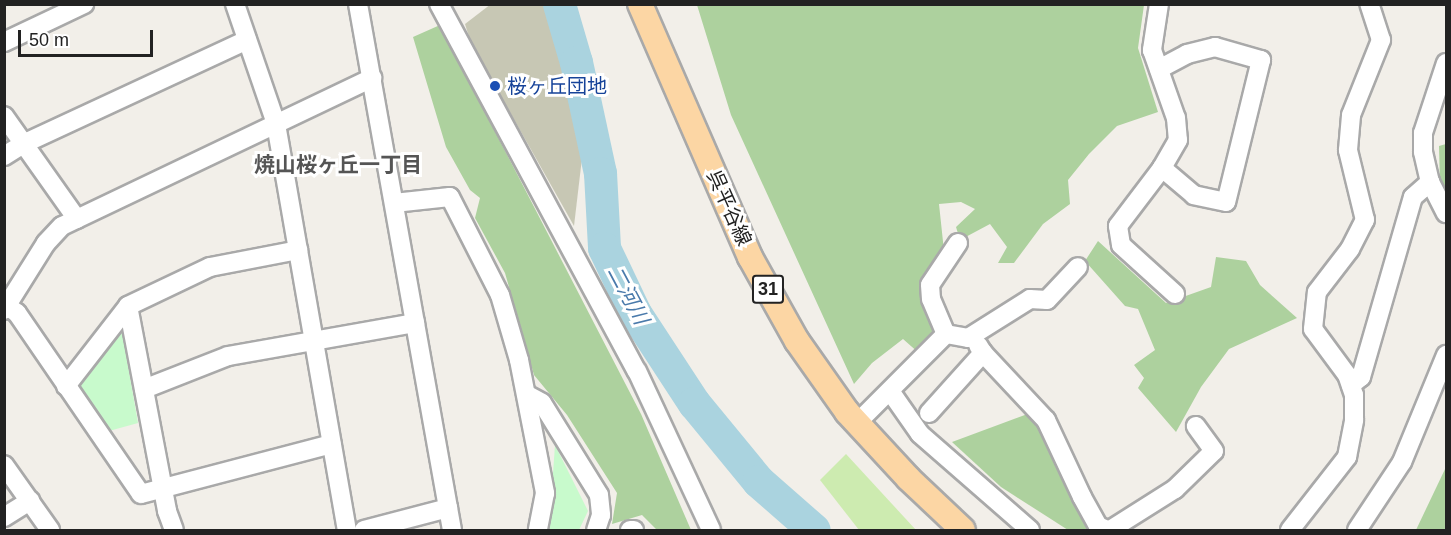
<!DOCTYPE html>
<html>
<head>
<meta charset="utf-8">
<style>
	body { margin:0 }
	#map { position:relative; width:1451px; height:535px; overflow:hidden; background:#f2efe9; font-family:Helvetica,"Noto Sans JP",sans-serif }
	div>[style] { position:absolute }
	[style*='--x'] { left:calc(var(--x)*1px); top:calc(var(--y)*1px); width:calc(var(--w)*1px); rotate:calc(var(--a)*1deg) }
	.construction>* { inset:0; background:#c7c7b4 }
	.grass>* { inset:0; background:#cdebb0 }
	.forest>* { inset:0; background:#add19e }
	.park>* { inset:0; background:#c8facc }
	.river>* { height:33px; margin:-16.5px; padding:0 16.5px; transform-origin:16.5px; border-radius:16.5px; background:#aad3df }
	.roads { filter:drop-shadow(2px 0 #a9a9a9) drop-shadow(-2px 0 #a9a9a9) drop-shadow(0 2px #a9a9a9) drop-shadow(0 -2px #a9a9a9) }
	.minor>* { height:18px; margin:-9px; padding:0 9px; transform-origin:9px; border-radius:9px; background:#fff }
	.major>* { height:24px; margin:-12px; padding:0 12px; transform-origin:12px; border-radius:12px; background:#fcd6a4 }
	.dots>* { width:16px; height:16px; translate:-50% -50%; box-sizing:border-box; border:3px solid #fff; border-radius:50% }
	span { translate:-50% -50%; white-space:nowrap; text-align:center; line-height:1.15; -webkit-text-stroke:6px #fff; paint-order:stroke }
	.shield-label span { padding:2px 4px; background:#fff; border:2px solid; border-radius:4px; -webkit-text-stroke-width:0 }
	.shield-label { font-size:18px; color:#222; font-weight:700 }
	.transit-label { font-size:20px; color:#164399 }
	.left { translate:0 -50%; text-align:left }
	.street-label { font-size:20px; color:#222 }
	.neighbourhood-label { font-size:21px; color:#555; font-weight:700 }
	.water-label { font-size:21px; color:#4a7aab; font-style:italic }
	.frame { position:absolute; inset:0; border:6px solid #222; pointer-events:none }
	.scale { position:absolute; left:18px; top:30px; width:135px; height:27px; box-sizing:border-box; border:3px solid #222; border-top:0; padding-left:8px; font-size:18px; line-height:21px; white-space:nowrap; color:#222; -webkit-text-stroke:4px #fff; paint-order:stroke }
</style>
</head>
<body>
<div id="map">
	<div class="construction">
		<i style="clip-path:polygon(491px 4px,552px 5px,562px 29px,582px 158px,574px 226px,471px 43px,465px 24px)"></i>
	</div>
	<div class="grass">
		<i style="clip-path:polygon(846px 454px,916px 530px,859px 530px,820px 480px)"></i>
	</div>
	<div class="forest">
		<i style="clip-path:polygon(697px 5px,1144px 5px,1138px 48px,1158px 112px,1117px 126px,1089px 154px,1068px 180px,1070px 204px,1043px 224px,1014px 263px,998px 263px,1007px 247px,990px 224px,960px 240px,956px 227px,975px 209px,961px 202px,939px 204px,944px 251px,930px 270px,940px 336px,920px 354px,903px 339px,872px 363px,854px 384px,731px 115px)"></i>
		<i style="clip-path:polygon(440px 25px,641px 414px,691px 530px,657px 530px,642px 515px,612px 524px,617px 493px,567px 415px,534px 375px,505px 273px,475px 218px,480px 198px,470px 190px,446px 147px,413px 37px)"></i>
		<i style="clip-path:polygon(1446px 144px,1446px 197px,1440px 185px,1439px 146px)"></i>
		<i style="clip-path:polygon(1098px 241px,1166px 303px,1211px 287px,1216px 257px,1246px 261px,1260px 285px,1297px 318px,1229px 349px,1201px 387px,1176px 432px,1138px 388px,1144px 378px,1134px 365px,1155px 350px,1138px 309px,1125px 306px,1085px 261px)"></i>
		<i style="clip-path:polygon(1033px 412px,1091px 530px,1068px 530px,1001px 487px,952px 442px)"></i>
		<i style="clip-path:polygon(1446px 467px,1446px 530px,1416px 530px)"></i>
	</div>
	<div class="park">
		<i style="clip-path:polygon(122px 331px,138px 423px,109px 431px,76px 387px)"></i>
		<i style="clip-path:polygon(555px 445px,588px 511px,579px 530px,549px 530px)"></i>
	</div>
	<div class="river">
		<i style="--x:559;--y:4;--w:60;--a:73.7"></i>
		<i style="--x:576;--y:62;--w:114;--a:77.8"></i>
		<i style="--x:600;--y:173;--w:75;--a:86.9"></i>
		<i style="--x:604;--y:248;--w:72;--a:64.5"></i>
		<i style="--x:635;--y:313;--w:108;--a:56.8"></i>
		<i style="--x:694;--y:403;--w:101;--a:50.6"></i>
		<i style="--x:758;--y:481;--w:74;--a:41.2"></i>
	</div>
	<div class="roads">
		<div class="minor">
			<i style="--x:235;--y:4;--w:127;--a:71.1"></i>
			<i style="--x:276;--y:124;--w:412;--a:80.1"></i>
			<i style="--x:358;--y:4;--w:534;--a:79.87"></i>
			<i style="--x:439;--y:4;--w:417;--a:61.7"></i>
			<i style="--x:637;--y:371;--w:175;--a:65"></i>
			<i style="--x:1159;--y:4;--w:47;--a:98.7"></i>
			<i style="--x:1152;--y:50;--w:72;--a:70.6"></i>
			<i style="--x:1176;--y:118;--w:22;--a:85"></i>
			<i style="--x:1178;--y:140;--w:32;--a:120"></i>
			<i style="--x:1162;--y:168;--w:73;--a:127.2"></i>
			<i style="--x:1118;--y:226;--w:19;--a:81"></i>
			<i style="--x:1121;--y:245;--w:73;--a:42.2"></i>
			<i style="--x:4;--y:42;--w:89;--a:-25.4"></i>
			<i style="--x:1446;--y:63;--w:74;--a:108.2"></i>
			<i style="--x:1423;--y:133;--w:19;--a:90"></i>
			<i style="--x:1423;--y:152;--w:31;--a:77"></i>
			<i style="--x:1430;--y:182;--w:35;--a:63"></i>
			<i style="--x:1159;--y:69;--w:32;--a:-28"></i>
			<i style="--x:1187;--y:54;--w:29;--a:-14"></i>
			<i style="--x:1215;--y:47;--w:48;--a:15.8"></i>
			<i style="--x:1261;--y:60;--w:146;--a:103.8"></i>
			<i style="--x:1226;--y:202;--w:33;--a:-168"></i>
			<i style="--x:1194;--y:195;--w:42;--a:-139.8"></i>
			<i style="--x:4;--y:116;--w:126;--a:54.7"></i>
			<i style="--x:4;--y:156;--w:22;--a:-32"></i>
			<i style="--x:23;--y:144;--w:247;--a:-24.9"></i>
			<i style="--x:394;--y:203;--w:56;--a:-6.1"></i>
			<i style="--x:450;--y:197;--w:110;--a:63"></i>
			<i style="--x:500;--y:295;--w:68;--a:73.7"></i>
			<i style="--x:519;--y:360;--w:136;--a:78.9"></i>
			<i style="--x:545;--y:493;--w:38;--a:101"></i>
			<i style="--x:958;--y:243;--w:50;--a:123.7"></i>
			<i style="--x:930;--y:285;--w:14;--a:86"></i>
			<i style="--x:931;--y:299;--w:38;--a:67"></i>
			<i style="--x:946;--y:334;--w:22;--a:10"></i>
			<i style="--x:968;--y:338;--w:73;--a:-32.2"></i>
			<i style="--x:1030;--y:299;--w:17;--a:3"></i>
			<i style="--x:1047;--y:300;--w:45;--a:-46.8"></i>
			<i style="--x:7;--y:306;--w:12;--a:35"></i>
			<i style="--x:17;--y:313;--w:219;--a:55.6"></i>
			<i style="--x:141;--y:494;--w:197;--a:-14.7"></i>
			<i style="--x:128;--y:306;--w:209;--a:79.2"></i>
			<i style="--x:167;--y:511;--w:20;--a:70"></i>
			<i style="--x:4;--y:310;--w:79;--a:-57.9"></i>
			<i style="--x:46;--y:243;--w:23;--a:-47"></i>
			<i style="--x:62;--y:226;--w:344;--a:-25.5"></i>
			<i style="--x:983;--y:353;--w:92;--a:46.8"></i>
			<i style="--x:1046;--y:420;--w:85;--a:64.9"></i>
			<i style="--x:1082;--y:497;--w:33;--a:61"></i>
			<i style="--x:1098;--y:526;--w:10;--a:24"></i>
			<i style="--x:1351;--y:385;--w:13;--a:-39"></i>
			<i style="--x:1361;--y:377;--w:187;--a:-73.9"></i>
			<i style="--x:1413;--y:197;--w:23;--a:-41"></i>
			<i style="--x:66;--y:386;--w:101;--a:-52.2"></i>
			<i style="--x:128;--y:306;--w:91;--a:-25.4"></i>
			<i style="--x:210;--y:267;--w:90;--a:-10.9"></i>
			<i style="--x:144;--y:389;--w:90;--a:-21.4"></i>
			<i style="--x:228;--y:356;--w:190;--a:-10"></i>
			<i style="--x:890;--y:391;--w:52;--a:55.1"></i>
			<i style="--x:920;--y:434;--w:146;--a:41.1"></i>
			<i style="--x:526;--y:394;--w:18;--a:29"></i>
			<i style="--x:542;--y:403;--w:108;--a:58.2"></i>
			<i style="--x:599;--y:495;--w:20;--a:84"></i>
			<i style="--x:601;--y:515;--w:16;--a:108"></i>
			<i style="--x:929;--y:413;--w:81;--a:-48"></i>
			<i style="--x:983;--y:353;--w:9;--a:-122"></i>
			<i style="--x:857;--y:423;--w:126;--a:-45"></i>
			<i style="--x:4;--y:465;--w:80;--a:54.7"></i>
			<i style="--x:4;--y:517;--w:31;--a:-32"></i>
			<i style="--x:364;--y:530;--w:87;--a:-14.7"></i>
			<i style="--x:630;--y:530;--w:4;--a:0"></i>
			<i style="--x:1110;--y:530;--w:77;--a:-32.2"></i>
			<i style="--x:1175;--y:489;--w:54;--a:-44.3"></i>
			<i style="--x:1214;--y:451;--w:31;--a:-126"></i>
			<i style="--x:1290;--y:530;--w:93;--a:-52"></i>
			<i style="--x:1347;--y:457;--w:38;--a:-79"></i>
			<i style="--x:1354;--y:420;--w:25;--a:-90"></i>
			<i style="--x:1354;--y:395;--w:21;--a:-109"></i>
			<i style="--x:1347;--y:375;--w:57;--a:-126.5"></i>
			<i style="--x:1313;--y:329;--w:37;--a:-84"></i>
			<i style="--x:1317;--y:292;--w:54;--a:-52.5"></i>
			<i style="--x:1350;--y:249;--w:33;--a:-63"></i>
			<i style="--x:1365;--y:220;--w:72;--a:-103.7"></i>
			<i style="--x:1348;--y:150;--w:35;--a:-85"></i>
			<i style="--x:1351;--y:115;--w:81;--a:-68.2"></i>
			<i style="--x:1381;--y:40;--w:38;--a:-108"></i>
			<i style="--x:1357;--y:530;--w:82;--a:-56.5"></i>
			<i style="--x:1402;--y:462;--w:116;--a:-67.6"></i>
		</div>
		<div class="major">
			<i style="--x:640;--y:4;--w:276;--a:66.5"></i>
			<i style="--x:750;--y:257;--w:96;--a:60.8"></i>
			<i style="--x:797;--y:341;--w:87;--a:54.8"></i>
			<i style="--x:847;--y:412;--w:91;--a:47.2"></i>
			<i style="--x:909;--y:479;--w:74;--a:43.4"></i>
		</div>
	</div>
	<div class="dots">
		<i style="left:495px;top:86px;background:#1a4fb4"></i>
	</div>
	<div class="shield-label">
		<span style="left:768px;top:289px">31</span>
	</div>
	<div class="transit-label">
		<span class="left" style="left:507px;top:86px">桜ヶ丘団地</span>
	</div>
	<div class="street-label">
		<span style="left:729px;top:208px;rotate:66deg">呉平谷線</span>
	</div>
	<div class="neighbourhood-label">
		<span style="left:338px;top:165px">焼山桜ヶ丘一丁目</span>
	</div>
	<div class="water-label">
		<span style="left:628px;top:295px;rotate:62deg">二河川</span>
	</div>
	<div class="frame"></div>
	<div class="scale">50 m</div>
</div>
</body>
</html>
